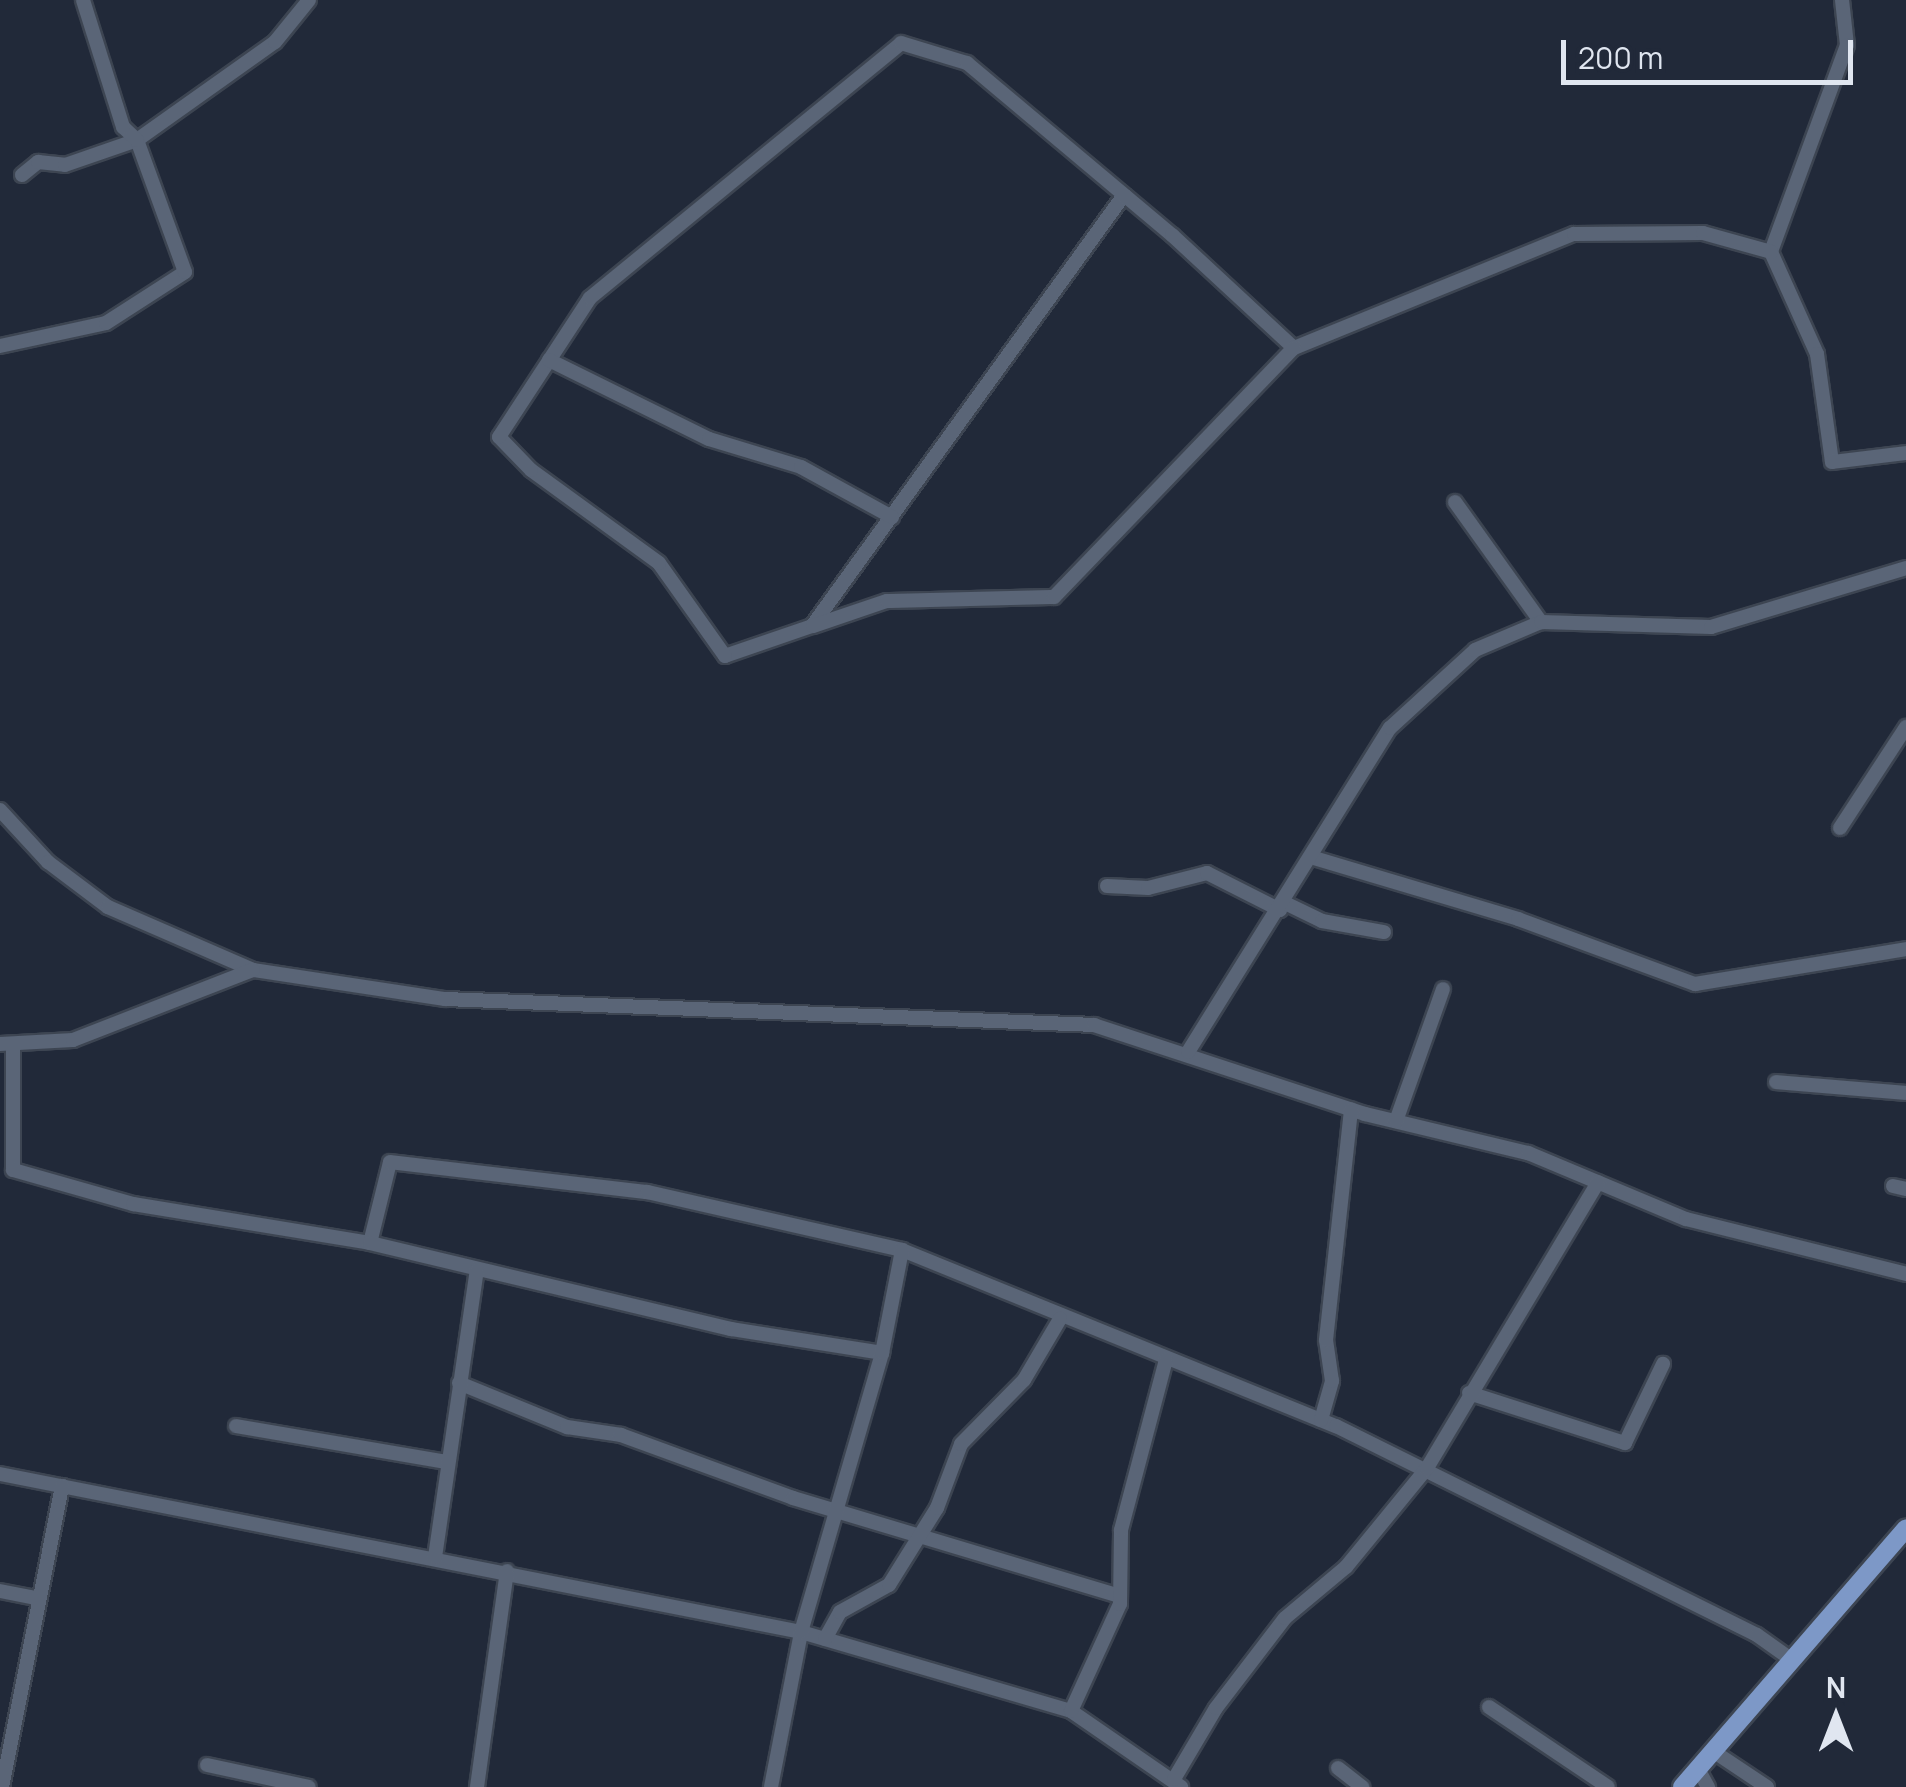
<!DOCTYPE html>
<html>
<head>
<meta charset="utf-8">
<style>
	body { margin:0 }
	#map { position:relative; width:1906px; height:1787px; overflow:hidden; background:#212939; font-family:Manrope,sans-serif }
	div>[style] { position:absolute }
	[style*='--x'] { left:calc(var(--x)*1px); top:calc(var(--y)*1px); width:calc(var(--w)*1px); rotate:calc(var(--a)*1deg) }
	.roads { filter:drop-shadow(2px 0 #3d4552) drop-shadow(-2px 0 #3d4552) drop-shadow(0 2px #3d4552) drop-shadow(0 -2px #3d4552) }
	.minor>* { height:14px; margin:-7px; padding:0 7px; transform-origin:7px; border-radius:7px; background:#5a6577 }
	.major>* { height:18px; margin:-9px; padding:0 9px; transform-origin:9px; border-radius:9px; background:#7d98c7 }
	span { translate:-50% -50%; white-space:nowrap; text-align:center; line-height:1.15; -webkit-text-stroke:10px #212939; paint-order:stroke }
	.north { position:absolute; left:1786px; top:1667px; width:100px; height:100px; -webkit-text-stroke:8px #212939; paint-order:stroke; rotate:0deg; font-size:28px; font-weight:700; line-height:40px; text-align:center; color:#e0e6f0 }
	.north::after { content:''; display:block; margin:auto; width:35px; height:45px; background:#e0e6f0; clip-path:polygon(50% 0,100% 100%,50% 72%,0 100%) }
	.scale { position:absolute; left:1561px; top:40px; width:292px; height:45px; box-sizing:border-box; border:5px solid #e0e6f0; border-top:0; padding-left:12px; font-size:30px; line-height:35px; white-space:nowrap; color:#e0e6f0; -webkit-text-stroke:8px #212939; paint-order:stroke }
</style>
</head>
<body>
<div id="map">
	<div class="roads">
		<div class="minor">
			<i style="--x:1842;--y:0;--w:45;--a:83.7"></i>
			<i style="--x:1847;--y:45;--w:221;--a:110.2"></i>
			<i style="--x:1771;--y:252;--w:112;--a:65.7"></i>
			<i style="--x:1817;--y:354;--w:109;--a:82.1"></i>
			<i style="--x:1832;--y:462;--w:75;--a:-6.9"></i>
			<i style="--x:22;--y:175;--w:21;--a:-39"></i>
			<i style="--x:38;--y:162;--w:27;--a:6"></i>
			<i style="--x:65;--y:165;--w:76;--a:-19.1"></i>
			<i style="--x:137;--y:140;--w:169;--a:-35.4"></i>
			<i style="--x:275;--y:42;--w:54;--a:-51"></i>
			<i style="--x:1124;--y:195;--w:532;--a:125.9"></i>
			<i style="--x:812;--y:626;--w:92;--a:161"></i>
			<i style="--x:725;--y:656;--w:114;--a:-125.4"></i>
			<i style="--x:659;--y:563;--w:158;--a:-144"></i>
			<i style="--x:531;--y:470;--w:46;--a:-134.1"></i>
			<i style="--x:499;--y:437;--w:166;--a:-56.8"></i>
			<i style="--x:590;--y:298;--w:402;--a:-39.3"></i>
			<i style="--x:901;--y:43;--w:69;--a:16.9"></i>
			<i style="--x:967;--y:63;--w:268;--a:40"></i>
			<i style="--x:1172;--y:235;--w:166;--a:42.8"></i>
			<i style="--x:1294;--y:348;--w:302;--a:-22.2"></i>
			<i style="--x:1574;--y:234;--w:129;--a:-0.4"></i>
			<i style="--x:1703;--y:233;--w:71;--a:15.6"></i>
			<i style="--x:0;--y:346;--w:108;--a:-12.2"></i>
			<i style="--x:106;--y:323;--w:94;--a:-32.8"></i>
			<i style="--x:185;--y:272;--w:140;--a:-110"></i>
			<i style="--x:137;--y:140;--w:19;--a:-137"></i>
			<i style="--x:123;--y:127;--w:133;--a:-107.5"></i>
			<i style="--x:549;--y:360;--w:178;--a:26.3"></i>
			<i style="--x:709;--y:439;--w:96;--a:16.9"></i>
			<i style="--x:801;--y:467;--w:104;--a:28.8"></i>
			<i style="--x:1455;--y:502;--w:148;--a:54.4"></i>
			<i style="--x:813;--y:626;--w:78;--a:-18.7"></i>
			<i style="--x:887;--y:601;--w:167;--a:-1.4"></i>
			<i style="--x:1054;--y:597;--w:346;--a:-46.1"></i>
			<i style="--x:0;--y:810;--w:71;--a:47.3"></i>
			<i style="--x:48;--y:862;--w:75;--a:36.9"></i>
			<i style="--x:108;--y:907;--w:158;--a:23.5"></i>
			<i style="--x:253;--y:970;--w:194;--a:8.6"></i>
			<i style="--x:445;--y:999;--w:650;--a:2.29"></i>
			<i style="--x:1094;--y:1025;--w:285;--a:18.2"></i>
			<i style="--x:1365;--y:1114;--w:168;--a:13.5"></i>
			<i style="--x:1528;--y:1153;--w:171;--a:22.7"></i>
			<i style="--x:1686;--y:1219;--w:227;--a:14"></i>
			<i style="--x:1840;--y:828;--w:121;--a:-56.8"></i>
			<i style="--x:1314;--y:858;--w:213;--a:16.6"></i>
			<i style="--x:1518;--y:919;--w:189;--a:20.2"></i>
			<i style="--x:1695;--y:984;--w:214;--a:-9.4"></i>
			<i style="--x:1107;--y:886;--w:41;--a:2.8"></i>
			<i style="--x:1148;--y:888;--w:61;--a:-14.3"></i>
			<i style="--x:1207;--y:873;--w:82;--a:26.9"></i>
			<i style="--x:1285;--y:903;--w:41;--a:25.9"></i>
			<i style="--x:1322;--y:921;--w:63;--a:10.1"></i>
			<i style="--x:0;--y:1044;--w:73;--a:-3.1"></i>
			<i style="--x:73;--y:1040;--w:193;--a:-21.3"></i>
			<i style="--x:13;--y:1049;--w:121;--a:90"></i>
			<i style="--x:13;--y:1170;--w:125;--a:15.8"></i>
			<i style="--x:133;--y:1204;--w:240;--a:9.3"></i>
			<i style="--x:370;--y:1243;--w:83;--a:-76.1"></i>
			<i style="--x:390;--y:1162;--w:259;--a:6.7"></i>
			<i style="--x:647;--y:1192;--w:262;--a:12.8"></i>
			<i style="--x:902;--y:1250;--w:468;--a:22.1"></i>
			<i style="--x:1336;--y:1426;--w:470;--a:26.4"></i>
			<i style="--x:1757;--y:1635;--w:43;--a:35.5"></i>
			<i style="--x:1188;--y:1052;--w:382;--a:-58.1"></i>
			<i style="--x:1390;--y:728;--w:115;--a:-42.5"></i>
			<i style="--x:1475;--y:650;--w:72;--a:-23"></i>
			<i style="--x:1541;--y:622;--w:170;--a:1.7"></i>
			<i style="--x:1711;--y:627;--w:204;--a:-16.8"></i>
			<i style="--x:1776;--y:1082;--w:130;--a:4.8"></i>
			<i style="--x:1396;--y:1121;--w:140;--a:-70.4"></i>
			<i style="--x:1893;--y:1186;--w:13;--a:13"></i>
			<i style="--x:370;--y:1243;--w:371;--a:13.4"></i>
			<i style="--x:731;--y:1329;--w:153;--a:9"></i>
			<i style="--x:459;--y:1383;--w:117;--a:22.2"></i>
			<i style="--x:567;--y:1427;--w:55;--a:8.4"></i>
			<i style="--x:621;--y:1435;--w:183;--a:20.1"></i>
			<i style="--x:793;--y:1498;--w:341;--a:16.7"></i>
			<i style="--x:1469;--y:1393;--w:164;--a:17.8"></i>
			<i style="--x:1625;--y:1443;--w:88;--a:-64.3"></i>
			<i style="--x:1321;--y:1420;--w:41;--a:-74.2"></i>
			<i style="--x:1332;--y:1381;--w:41;--a:-98.3"></i>
			<i style="--x:1326;--y:1340;--w:232;--a:-83.8"></i>
			<i style="--x:236;--y:1426;--w:214;--a:9.7"></i>
			<i style="--x:0;--y:1474;--w:816;--a:11.16"></i>
			<i style="--x:801;--y:1632;--w:281;--a:16.3"></i>
			<i style="--x:1071;--y:1711;--w:134;--a:34.6"></i>
			<i style="--x:435;--y:1557;--w:290;--a:-81.7"></i>
			<i style="--x:0;--y:1591;--w:37;--a:11"></i>
			<i style="--x:825;--y:1639;--w:31;--a:-61"></i>
			<i style="--x:840;--y:1612;--w:56;--a:-28.9"></i>
			<i style="--x:889;--y:1585;--w:91;--a:-58.1"></i>
			<i style="--x:937;--y:1508;--w:68;--a:-69.4"></i>
			<i style="--x:961;--y:1444;--w:90;--a:-45.5"></i>
			<i style="--x:1024;--y:1380;--w:71;--a:-59.5"></i>
			<i style="--x:1489;--y:1707;--w:143;--a:33.9"></i>
			<i style="--x:1071;--y:1711;--w:118;--a:-65.4"></i>
			<i style="--x:1120;--y:1604;--w:74;--a:-89.2"></i>
			<i style="--x:1121;--y:1530;--w:176;--a:-75.2"></i>
			<i style="--x:1713;--y:1751;--w:65;--a:33.7"></i>
			<i style="--x:207;--y:1765;--w:104;--a:12.2"></i>
			<i style="--x:1338;--y:1768;--w:31;--a:38"></i>
			<i style="--x:1698;--y:1769;--w:21;--a:61"></i>
			<i style="--x:1174;--y:1779;--w:82;--a:-59.4"></i>
			<i style="--x:1216;--y:1708;--w:113;--a:-52.5"></i>
			<i style="--x:1285;--y:1618;--w:80;--a:-39.9"></i>
			<i style="--x:1346;--y:1567;--w:128;--a:-50.7"></i>
			<i style="--x:1427;--y:1468;--w:333;--a:-59.1"></i>
			<i style="--x:2;--y:1787;--w:307;--a:-78.7"></i>
			<i style="--x:477;--y:1787;--w:218;--a:-82.1"></i>
			<i style="--x:771;--y:1787;--w:158;--a:-79"></i>
			<i style="--x:801;--y:1632;--w:291;--a:-73.8"></i>
			<i style="--x:882;--y:1353;--w:105;--a:-79"></i>
		</div>
		<div class="major">
			<i style="--x:1682;--y:1787;--w:342;--a:-49.1"></i>
		</div>
	</div>
	<div class="north">N</div>
	<div class="scale">200 m</div>
</div>
</body>
</html>
